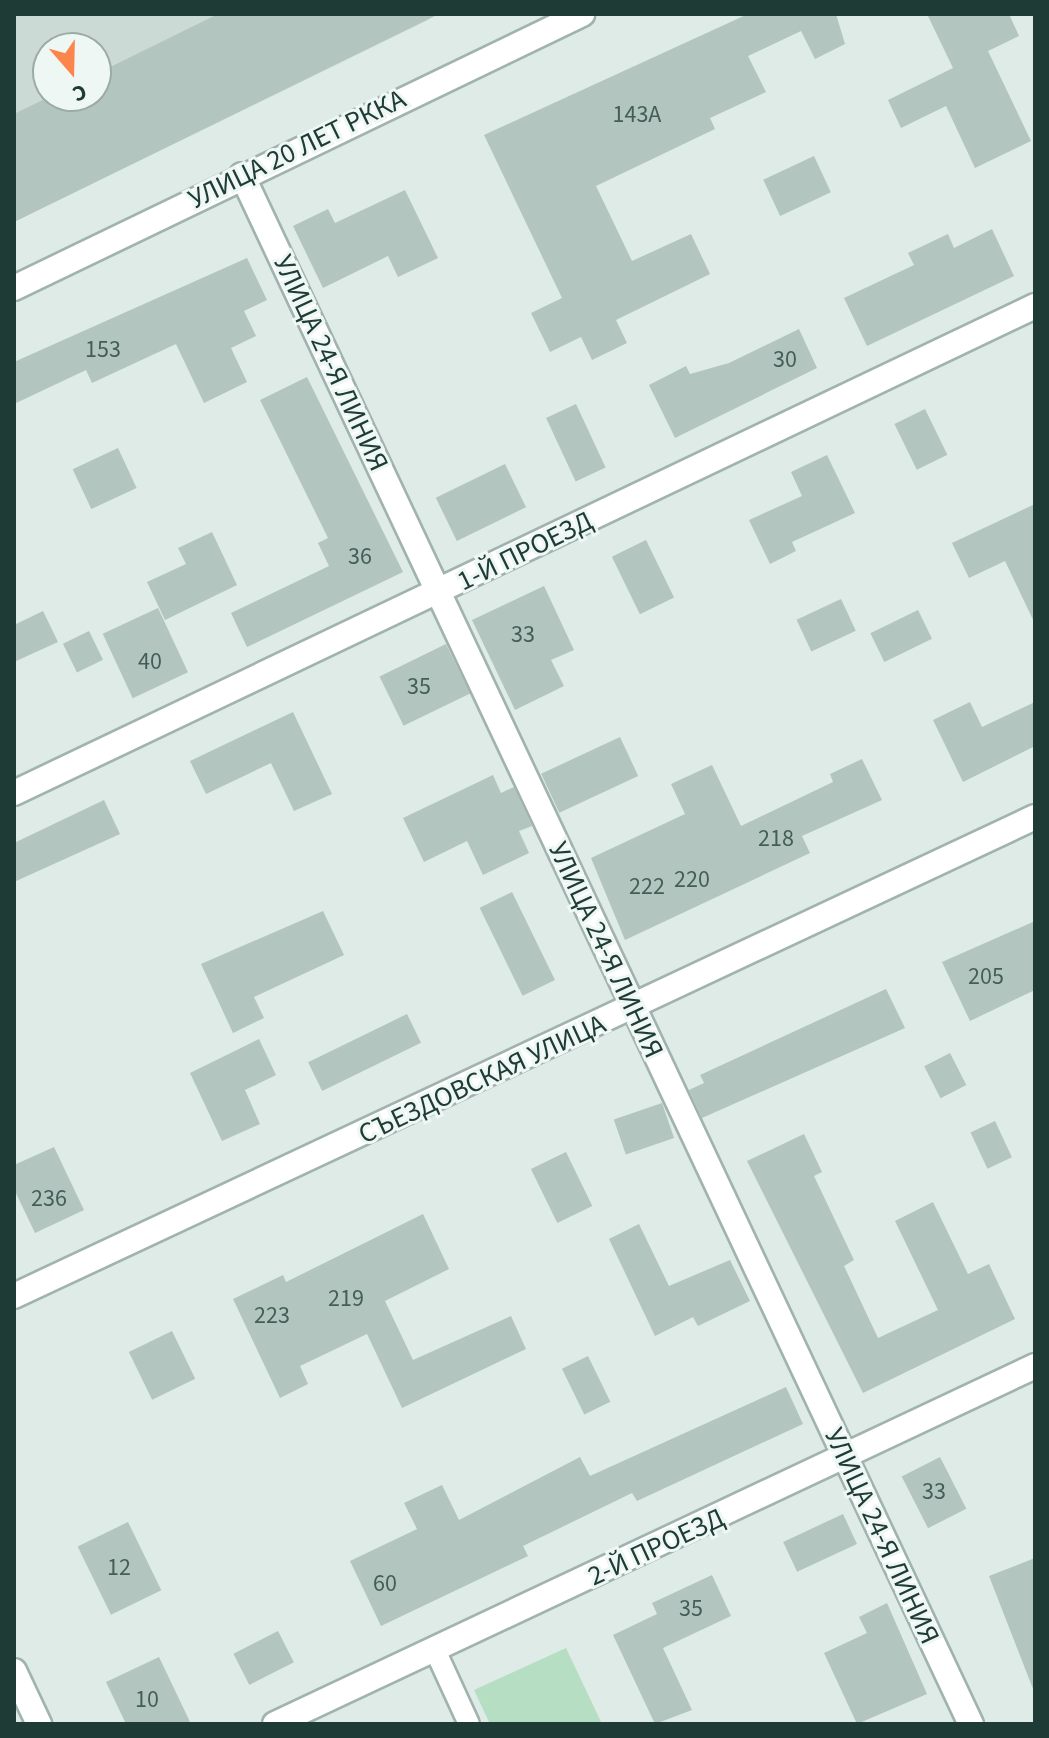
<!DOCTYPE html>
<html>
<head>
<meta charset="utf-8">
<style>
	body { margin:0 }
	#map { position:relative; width:1049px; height:1738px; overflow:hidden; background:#deebe6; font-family:"Source Sans 3",sans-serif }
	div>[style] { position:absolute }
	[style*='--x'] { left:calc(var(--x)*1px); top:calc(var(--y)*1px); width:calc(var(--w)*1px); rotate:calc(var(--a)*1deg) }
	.built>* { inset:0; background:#ccdad5 }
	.green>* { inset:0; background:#b5dec3 }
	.building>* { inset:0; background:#b3c5bf; transform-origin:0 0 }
	.roads { filter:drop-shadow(2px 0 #a1b3ae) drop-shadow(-2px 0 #a1b3ae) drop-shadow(0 2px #a1b3ae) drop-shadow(0 -2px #a1b3ae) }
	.lane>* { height:20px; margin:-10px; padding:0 10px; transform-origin:10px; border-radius:10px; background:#fff }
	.street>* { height:24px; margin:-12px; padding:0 12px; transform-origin:12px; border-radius:12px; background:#fff }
	.secondary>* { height:24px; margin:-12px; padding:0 12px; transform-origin:12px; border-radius:12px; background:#fff }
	span { translate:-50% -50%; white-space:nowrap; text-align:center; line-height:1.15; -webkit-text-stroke:6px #eef7f3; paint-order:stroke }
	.number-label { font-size:24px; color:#435e58 }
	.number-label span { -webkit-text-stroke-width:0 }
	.street-label { font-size:28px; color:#1e3b36 }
	.frame { position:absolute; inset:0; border:16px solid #1e3b36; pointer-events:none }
	.north { position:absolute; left:32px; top:32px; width:80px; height:80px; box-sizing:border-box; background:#eef7f3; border:2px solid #9baca7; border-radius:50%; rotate:160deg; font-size:22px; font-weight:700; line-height:32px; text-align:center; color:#1e3b36 }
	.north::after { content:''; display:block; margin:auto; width:28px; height:36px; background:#fb854b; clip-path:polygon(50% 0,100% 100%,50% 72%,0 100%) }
</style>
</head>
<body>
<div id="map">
	<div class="built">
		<i style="clip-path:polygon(evenodd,14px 14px,425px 14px,428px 20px,14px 222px,14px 14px,48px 48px,96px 48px,96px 96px,48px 96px,48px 48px)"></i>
	</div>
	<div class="green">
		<i style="clip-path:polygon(566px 1648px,602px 1724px,490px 1724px,474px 1690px)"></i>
	</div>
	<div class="building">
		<i style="clip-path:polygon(218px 14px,439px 14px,14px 222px,14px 114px,51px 96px,96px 96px,96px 74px)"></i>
		<i style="clip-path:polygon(748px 14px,836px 14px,845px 44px,815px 59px,801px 31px,748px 56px,766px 92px,710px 118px,715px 129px,596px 186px,632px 261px,691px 234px,710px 274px,616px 320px,627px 343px,592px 360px,581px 337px,550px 352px,531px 313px,562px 298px,484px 135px)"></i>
		<i style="clip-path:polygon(927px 14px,1009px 14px,1019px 36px,988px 51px,1031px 141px,975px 168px,946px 106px,901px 128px,888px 100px,953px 68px)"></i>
		<i style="left:814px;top:156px;width:40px;height:56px;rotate:65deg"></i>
		<i style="clip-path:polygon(405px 190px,438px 258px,398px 277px,388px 256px,323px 288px,293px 226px,328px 209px,335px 223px)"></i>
		<i style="clip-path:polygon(992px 229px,1014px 276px,867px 346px,844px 298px,914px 265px,908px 253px,948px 234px,954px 248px)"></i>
		<i style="clip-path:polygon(247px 258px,267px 300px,244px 311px,256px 336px,231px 348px,247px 382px,204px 403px,176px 344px,92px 383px,86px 370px,14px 404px,14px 362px)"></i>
		<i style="clip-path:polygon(799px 329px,817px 368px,675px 438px,649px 385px,686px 366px,690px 374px,729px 363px)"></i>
		<i style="clip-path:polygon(307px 377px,403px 572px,247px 647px,231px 613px,329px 566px,318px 543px,328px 538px,260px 400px)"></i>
		<i style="left:576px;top:404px;width:70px;height:33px;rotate:65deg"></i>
		<i style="left:925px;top:409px;width:51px;height:34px;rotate:64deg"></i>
		<i style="left:118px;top:448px;width:44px;height:50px;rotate:65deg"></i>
		<i style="clip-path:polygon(827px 455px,855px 513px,792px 542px,796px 551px,770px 564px,749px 520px,802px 496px,791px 472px)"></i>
		<i style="left:505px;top:464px;width:48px;height:77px;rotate:64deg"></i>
		<i style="clip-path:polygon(1035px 504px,1035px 624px,1005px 561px,969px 578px,952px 543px)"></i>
		<i style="clip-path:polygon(212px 532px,237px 585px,165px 620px,147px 582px,186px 564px,178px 548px)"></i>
		<i style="left:646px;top:540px;width:64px;height:38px;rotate:64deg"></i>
		<i style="clip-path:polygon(544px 586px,574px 650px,551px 660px,564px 686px,515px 710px,472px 620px)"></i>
		<i style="left:841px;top:599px;width:35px;height:49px;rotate:65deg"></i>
		<i style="left:158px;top:608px;width:71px;height:61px;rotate:65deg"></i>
		<i style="left:918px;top:610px;width:32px;height:53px;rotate:64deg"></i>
		<i style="clip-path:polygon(43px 611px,58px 642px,14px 662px,14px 625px)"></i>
		<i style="left:89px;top:631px;width:32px;height:29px;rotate:64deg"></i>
		<i style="left:446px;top:644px;width:55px;height:74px;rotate:64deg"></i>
		<i style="clip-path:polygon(970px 702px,982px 727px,1035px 702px,1035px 746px,963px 782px,933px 720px)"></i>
		<i style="clip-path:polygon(293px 712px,332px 794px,294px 811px,271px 763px,206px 794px,190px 761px)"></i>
		<i style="left:620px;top:737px;width:43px;height:87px;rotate:65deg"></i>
		<i style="clip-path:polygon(862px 759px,882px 800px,802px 836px,810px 853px,625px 940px,591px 858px,685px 814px,671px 784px,712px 765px,741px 826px,833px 782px,830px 774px)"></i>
		<i style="clip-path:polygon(493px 775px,501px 793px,514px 787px,532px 826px,519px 831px,529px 853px,483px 875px,467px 841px,424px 862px,403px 818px)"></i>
		<i style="clip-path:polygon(104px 800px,120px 834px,14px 882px,14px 843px)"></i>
		<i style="left:512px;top:892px;width:98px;height:36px;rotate:64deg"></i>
		<i style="clip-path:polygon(323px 911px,344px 955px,254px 997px,264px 1018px,233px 1033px,201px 964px)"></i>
		<i style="clip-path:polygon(1035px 921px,1035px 990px,970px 1021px,942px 962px)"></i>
		<i style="clip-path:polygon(886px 989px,905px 1028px,702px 1118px,689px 1090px,704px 1083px,700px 1075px)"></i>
		<i style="left:407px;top:1014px;width:32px;height:110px;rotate:64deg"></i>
		<i style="clip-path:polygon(259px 1039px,276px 1075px,245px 1090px,260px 1124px,222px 1141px,190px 1073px)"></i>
		<i style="left:950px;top:1053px;width:36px;height:29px;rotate:63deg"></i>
		<i style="left:662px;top:1103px;width:37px;height:51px;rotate:71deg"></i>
		<i style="left:995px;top:1121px;width:40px;height:27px;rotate:65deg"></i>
		<i style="clip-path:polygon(804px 1134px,822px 1172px,814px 1176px,854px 1260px,844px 1266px,878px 1338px,938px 1310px,895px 1221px,933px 1202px,968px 1274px,989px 1264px,1015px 1319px,863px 1393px,747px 1161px)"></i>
		<i style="clip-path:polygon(54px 1147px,84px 1210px,35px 1233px,14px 1189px,14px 1165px)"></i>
		<i style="left:566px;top:1152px;width:60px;height:39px;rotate:64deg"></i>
		<i style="clip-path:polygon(423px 1214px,449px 1269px,385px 1301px,413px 1360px,511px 1316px,526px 1349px,402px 1408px,367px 1334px,300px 1366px,308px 1384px,280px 1398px,233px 1299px,283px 1275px,286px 1282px)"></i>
		<i style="clip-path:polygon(639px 1224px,669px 1286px,730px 1260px,750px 1301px,698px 1326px,693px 1317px,655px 1336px,609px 1239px)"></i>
		<i style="left:172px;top:1331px;width:53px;height:48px;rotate:64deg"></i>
		<i style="left:588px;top:1356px;width:51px;height:29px;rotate:64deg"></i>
		<i style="clip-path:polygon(786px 1387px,803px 1424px,637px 1501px,632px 1493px,523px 1546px,528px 1556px,381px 1626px,350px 1561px,417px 1529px,404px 1503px,442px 1485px,459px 1520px,580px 1457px,590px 1476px)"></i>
		<i style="left:940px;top:1457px;width:58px;height:43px;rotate:63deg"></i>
		<i style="left:843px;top:1514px;width:33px;height:66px;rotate:65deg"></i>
		<i style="left:128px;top:1522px;width:76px;height:56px;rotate:64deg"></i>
		<i style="clip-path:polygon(1035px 1558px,1035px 1688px,1033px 1689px,989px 1576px)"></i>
		<i style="clip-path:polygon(712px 1575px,731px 1616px,663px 1648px,692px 1710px,655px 1724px,613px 1635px,657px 1614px,652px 1603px)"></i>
		<i style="clip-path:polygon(887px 1603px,927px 1694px,857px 1724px,824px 1653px,867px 1633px,859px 1617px)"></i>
		<i style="left:278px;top:1631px;width:35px;height:50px;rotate:63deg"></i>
		<i style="clip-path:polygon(159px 1657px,191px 1724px,126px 1724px,106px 1682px)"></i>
	</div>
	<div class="roads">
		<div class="lane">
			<i style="--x:435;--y:1650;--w:81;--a:65.3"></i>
		</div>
		<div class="street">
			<i style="--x:242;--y:175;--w:1712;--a:64.8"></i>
			<i style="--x:14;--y:793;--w:1131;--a:-25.5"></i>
			<i style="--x:14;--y:1296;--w:1128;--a:-25.13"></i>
			<i style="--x:14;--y:1671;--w:59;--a:64.7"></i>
			<i style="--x:275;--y:1724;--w:840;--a:-25.22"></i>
		</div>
		<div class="secondary">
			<i style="--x:14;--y:288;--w:631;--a:-25.75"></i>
		</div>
	</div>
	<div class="number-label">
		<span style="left:637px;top:115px">143А</span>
		<span style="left:103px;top:350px">153</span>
		<span style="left:785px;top:360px">30</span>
		<span style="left:360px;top:557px">36</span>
		<span style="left:523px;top:635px">33</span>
		<span style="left:150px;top:662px">40</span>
		<span style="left:419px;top:687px">35</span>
		<span style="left:776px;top:839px">218</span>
		<span style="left:692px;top:880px">220</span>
		<span style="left:647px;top:887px">222</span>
		<span style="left:986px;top:977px">205</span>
		<span style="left:49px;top:1199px">236</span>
		<span style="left:346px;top:1299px">219</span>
		<span style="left:272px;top:1316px">223</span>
		<span style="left:934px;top:1492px">33</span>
		<span style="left:119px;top:1568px">12</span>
		<span style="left:385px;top:1584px">60</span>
		<span style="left:691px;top:1609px">35</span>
		<span style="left:147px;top:1700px">10</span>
	</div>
	<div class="street-label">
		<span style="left:297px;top:149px;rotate:-26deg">УЛИЦА 20 ЛЕТ РККА</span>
		<span style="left:331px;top:363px;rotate:65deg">УЛИЦА 24-Я ЛИНИЯ</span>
		<span style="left:525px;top:551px;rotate:-26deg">1-Й ПРОЕЗД</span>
		<span style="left:606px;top:950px;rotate:65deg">УЛИЦА 24-Я ЛИНИЯ</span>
		<span style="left:482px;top:1079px;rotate:-25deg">СЪЕЗДОВСКАЯ УЛИЦА</span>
		<span style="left:882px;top:1536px;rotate:65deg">УЛИЦА 24-Я ЛИНИЯ</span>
		<span style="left:656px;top:1547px;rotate:-25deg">2-Й ПРОЕЗД</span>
	</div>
	<div class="frame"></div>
	<div class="north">С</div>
</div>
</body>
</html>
